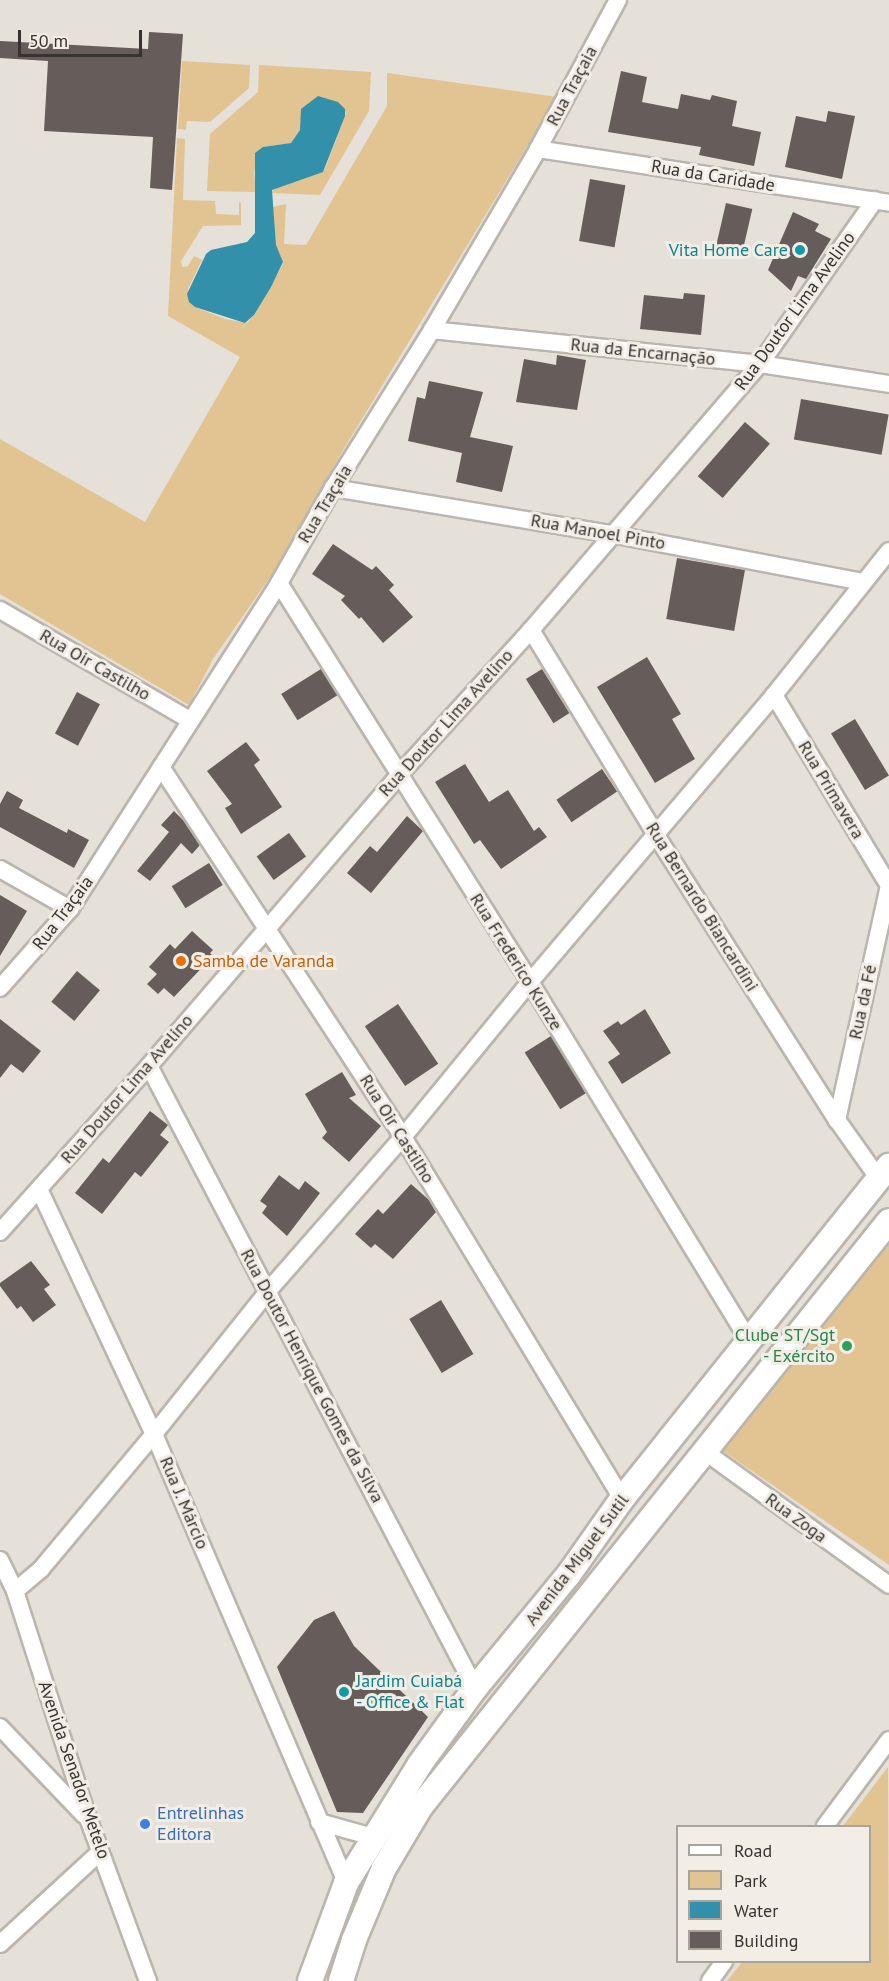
<!DOCTYPE html>
<html>
<head>
<meta charset="utf-8">
<style>
	body { margin:0 }
	#map { position:relative; width:889px; height:1981px; overflow:hidden; background:#e5e0d8; font-family:"PT Sans",sans-serif }
	div>[style] { position:absolute }
	[style*='--x'] { left:calc(var(--x)*1px); top:calc(var(--y)*1px); width:calc(var(--w)*1px); rotate:calc(var(--a)*1deg) }
	.green>* { inset:0; background:#e2c392 }
	.water>* { inset:0; background:#3390ab }
	.building>* { inset:0; background:#665d5b; transform-origin:0 0 }
	.roads { filter:drop-shadow(2px 0 #bab5ad) drop-shadow(-2px 0 #bab5ad) drop-shadow(0 2px #bab5ad) drop-shadow(0 -2px #bab5ad) }
	.minor>* { height:16px; margin:-8px; padding:0 8px; transform-origin:8px; border-radius:8px; background:#fff }
	.highway>* { height:24px; margin:-12px; padding:0 12px; transform-origin:12px; border-radius:12px; background:#fff }
	.dots>* { width:16px; height:16px; translate:-50% -50%; box-sizing:border-box; border:3px solid #f2ede5; border-radius:50% }
	span { translate:-50% -50%; white-space:nowrap; text-align:center; line-height:1.15; -webkit-text-stroke:6px #f2ede5; paint-order:stroke }
	.street-label { font-size:18px; color:#363330 }
	.culture-label { font-size:18px; color:#0d838f }
	.right { translate:-100% -50%; text-align:right }
	.left { translate:0 -50%; text-align:left }
	.food-label { font-size:18px; color:#c56008 }
	.leisure-label { font-size:18px; color:#27864d }
	.shop-label { font-size:18px; color:#366cbe }
	.legend { position:absolute; left:676px; top:1825px; width:195px; height:138px; box-sizing:border-box; background:#f2ede5; border:2px solid #a7a39d; margin:0; padding:8px 10px; list-style:none; font-size:18px; color:#363330 }
	.legend li { display:flex; align-items:center; gap:12px; height:30px }
	.legend b { width:30px; border:2px solid #a7a39d }
	.scale { position:absolute; left:18px; top:30px; width:124px; height:27px; box-sizing:border-box; border:3px solid #363330; border-top:0; padding-left:8px; font-size:18px; line-height:21px; white-space:nowrap; color:#363330; -webkit-text-stroke:4px #f2ede5; paint-order:stroke }
</style>
</head>
<body>
<div id="map">
	<div class="green">
		<i style="clip-path:polygon(182px 61px,250px 65px,249px 88px,210px 122px,187px 121px,186px 130px,178px 129px)"></i>
		<i style="clip-path:polygon(259px 65px,371px 72px,369px 111px,320px 195px,272px 193px,274px 187px,325px 169px,346px 113px,316px 100px,304px 108px,300px 130px,291px 143px,263px 147px,254px 172px,256px 192px,207px 191px,210px 134px,258px 92px)"></i>
		<i style="clip-path:polygon(387px 73px,557px 97px,342px 452px,277px 567px,213px 659px,189px 705px,0 594px,0 439px,145px 522px,240px 357px,168px 316px,177px 138px,185px 139px,183px 200px,215px 201px,216px 214px,239px 215px,239px 202px,241px 203px,241px 225px,203px 226px,181px 261px,182px 267px,188px 266px,194px 256px,202px 260px,188px 289px,195px 307px,225px 319px,247px 323px,254px 315px,283px 264px,276px 245px,273px 207px,286px 204px,284px 244px,306px 245px,387px 106px)"></i>
		<i style="clip-path:polygon(889px 1241px,889px 1565px,723px 1451px)"></i>
		<i style="clip-path:polygon(888px 1767px,889px 1981px,727px 1981px,742px 1962px,870px 1962px,870px 1826px,843px 1826px)"></i>
	</div>
	<div class="water">
		<i style="clip-path:polygon(318px 96px,338px 102px,345px 109px,345px 116px,323px 172px,272px 190px,276px 245px,283px 262px,271px 287px,254px 315px,245px 323px,195px 307px,189px 302px,187px 294px,206px 254px,211px 250px,247px 242px,255px 233px,255px 153px,263px 147px,291px 143px,300px 130px,301px 109px)"></i>
	</div>
	<div class="building">
		<i style="clip-path:polygon(149px 32px,183px 34px,172px 190px,150px 188px,153px 137px,44px 131px,48px 61px,0 58px,0 41px,148px 49px)"></i>
		<i style="clip-path:polygon(621px 71px,647px 77px,642px 102px,678px 109px,681px 94px,710px 100px,712px 95px,737px 101px,732px 126px,761px 132px,754px 166px,699px 155px,701px 147px,608px 132px)"></i>
		<i style="clip-path:polygon(828px 111px,855px 116px,842px 179px,785px 167px,796px 116px,826px 122px)"></i>
		<i style="left:590px;top:179px;width:36px;height:63px;rotate:10deg"></i>
		<i style="left:726px;top:203px;width:27px;height:45px;rotate:13deg"></i>
		<i style="clip-path:polygon(793px 212px,819px 224px,815px 231px,831px 239px,806px 279px,798px 276px,791px 291px,768px 270px)"></i>
		<i style="clip-path:polygon(684px 293px,705px 295px,701px 335px,640px 329px,644px 295px,683px 299px)"></i>
		<i style="clip-path:polygon(557px 355px,586px 360px,577px 410px,516px 402px,524px 359px,556px 365px)"></i>
		<i style="clip-path:polygon(429px 381px,483px 392px,470px 437px,513px 446px,502px 492px,456px 482px,462px 453px,408px 441px,417px 397px,425px 399px)"></i>
		<i style="left:801px;top:399px;width:89px;height:41px;rotate:10deg"></i>
		<i style="left:745px;top:422px;width:33px;height:72px;rotate:41deg"></i>
		<i style="clip-path:polygon(333px 544px,372px 570px,376px 566px,394px 585px,389px 590px,413px 617px,383px 643px,361px 617px,359px 619px,341px 600px,345px 596px,312px 574px)"></i>
		<i style="left:677px;top:558px;width:69px;height:62px;rotate:10deg"></i>
		<i style="clip-path:polygon(647px 657px,681px 714px,672px 719px,695px 759px,655px 783px,597px 687px)"></i>
		<i style="left:321px;top:669px;width:31px;height:47px;rotate:58deg"></i>
		<i style="left:542px;top:669px;width:52px;height:19px;rotate:58deg"></i>
		<i style="left:77px;top:692px;width:26px;height:47px;rotate:28deg"></i>
		<i style="left:855px;top:719px;width:66px;height:28px;rotate:59deg"></i>
		<i style="clip-path:polygon(246px 742px,260px 760px,254px 765px,282px 807px,241px 834px,225px 808px,232px 804px,207px 771px)"></i>
		<i style="clip-path:polygon(465px 764px,489px 802px,508px 790px,534px 831px,539px 827px,547px 837px,501px 869px,480px 840px,474px 844px,435px 782px)"></i>
		<i style="left:602px;top:769px;width:27px;height:55px;rotate:56deg"></i>
		<i style="clip-path:polygon(7px 791px,23px 800px,19px 808px,67px 833px,68px 829px,89px 840px,74px 868px,0 827px,0 804px)"></i>
		<i style="clip-path:polygon(174px 811px,183px 820px,200px 845px,192px 854px,181px 843px,150px 881px,137px 871px,169px 832px,161px 825px)"></i>
		<i style="clip-path:polygon(407px 816px,423px 831px,371px 893px,347px 873px,370px 846px,377px 852px)"></i>
		<i style="left:289px;top:833px;width:29px;height:40px;rotate:54deg"></i>
		<i style="left:209px;top:863px;width:26px;height:44px;rotate:58deg"></i>
		<i style="clip-path:polygon(0 895px,27px 911px,0 956px)"></i>
		<i style="clip-path:polygon(192px 931px,213px 950px,210px 953px,213px 956px,174px 997px,164px 988px,158px 994px,147px 984px,157px 974px,149px 967px,170px 944px,175px 949px)"></i>
		<i style="left:77px;top:971px;width:30px;height:40px;rotate:40deg"></i>
		<i style="left:398px;top:1004px;width:72px;height:40px;rotate:56deg"></i>
		<i style="clip-path:polygon(645px 1009px,671px 1053px,622px 1084px,608px 1062px,620px 1054px,603px 1031px,618px 1021px,621px 1025px)"></i>
		<i style="clip-path:polygon(0 1019px,41px 1051px,23px 1073px,11px 1064px,0 1078px)"></i>
		<i style="left:551px;top:1036px;width:67px;height:31px;rotate:58deg"></i>
		<i style="clip-path:polygon(342px 1072px,356px 1095px,349px 1098px,381px 1126px,349px 1162px,322px 1138px,327px 1132px,305px 1094px)"></i>
		<i style="clip-path:polygon(150px 1111px,168px 1125px,160px 1135px,169px 1142px,141px 1177px,135px 1172px,102px 1214px,75px 1193px,103px 1158px,109px 1163px)"></i>
		<i style="clip-path:polygon(279px 1175px,299px 1190px,305px 1181px,320px 1193px,287px 1236px,262px 1213px,267px 1206px,260px 1201px)"></i>
		<i style="clip-path:polygon(411px 1184px,429px 1200px,436px 1212px,393px 1259px,375px 1244px,371px 1248px,355px 1234px,378px 1209px,383px 1214px)"></i>
		<i style="clip-path:polygon(31px 1261px,50px 1285px,44px 1289px,56px 1305px,33px 1322px,21px 1306px,17px 1309px,0 1286px,0 1283px)"></i>
		<i style="left:441px;top:1300px;width:63px;height:37px;rotate:59deg"></i>
		<i style="clip-path:polygon(334px 1611px,354px 1646px,428px 1717px,363px 1813px,337px 1812px,277px 1667px,314px 1620px)"></i>
	</div>
	<div class="roads">
		<div class="minor">
			<i style="--x:538;--y:149;--w:355;--a:8.7"></i>
			<i style="--x:432;--y:330;--w:330;--a:5.9"></i>
			<i style="--x:760;--y:364;--w:131;--a:8.8"></i>
			<i style="--x:333;--y:488;--w:282;--a:9.4"></i>
			<i style="--x:611;--y:534;--w:257;--a:10.8"></i>
			<i style="--x:279;--y:583;--w:471;--a:57.8"></i>
			<i style="--x:530;--y:982;--w:422;--a:58.6"></i>
			<i style="--x:0;--y:610;--w:220;--a:30.1"></i>
			<i style="--x:531;--y:630;--w:240;--a:58.6"></i>
			<i style="--x:656;--y:835;--w:338;--a:57.6"></i>
			<i style="--x:837;--y:1120;--w:72;--a:54.6"></i>
			<i style="--x:774;--y:695;--w:223;--a:58.9"></i>
			<i style="--x:161;--y:767;--w:442;--a:56.8"></i>
			<i style="--x:403;--y:1137;--w:423;--a:58.8"></i>
			<i style="--x:0;--y:869;--w:81;--a:29.7"></i>
			<i style="--x:0;--y:988;--w:106;--a:-48.5"></i>
			<i style="--x:70;--y:909;--w:387;--a:-57.3"></i>
			<i style="--x:279;--y:583;--w:109;--a:-60.4"></i>
			<i style="--x:333;--y:488;--w:186;--a:-57.9"></i>
			<i style="--x:432;--y:330;--w:210;--a:-59.6"></i>
			<i style="--x:538;--y:149;--w:169;--a:-61.8"></i>
			<i style="--x:149;--y:1066;--w:702;--a:62.34"></i>
			<i style="--x:837;--y:1120;--w:241;--a:-77.5"></i>
			<i style="--x:39;--y:1189;--w:271;--a:64.9"></i>
			<i style="--x:154;--y:1434;--w:488;--a:66.8"></i>
			<i style="--x:0;--y:1232;--w:223;--a:-48.1"></i>
			<i style="--x:149;--y:1066;--w:384;--a:-49.3"></i>
			<i style="--x:399;--y:775;--w:196;--a:-47.7"></i>
			<i style="--x:531;--y:630;--w:351;--a:-49.3"></i>
			<i style="--x:760;--y:364;--w:200;--a:-55"></i>
			<i style="--x:704;--y:1451;--w:228;--a:35.9"></i>
			<i style="--x:0;--y:1560;--w:34;--a:64"></i>
			<i style="--x:15;--y:1591;--w:238;--a:72.2"></i>
			<i style="--x:88;--y:1818;--w:174;--a:69.8"></i>
			<i style="--x:15;--y:1591;--w:34;--a:-40"></i>
			<i style="--x:41;--y:1569;--w:176;--a:-50.1"></i>
			<i style="--x:154;--y:1434;--w:183;--a:-51.4"></i>
			<i style="--x:268;--y:1291;--w:205;--a:-48.8"></i>
			<i style="--x:403;--y:1137;--w:200;--a:-50.7"></i>
			<i style="--x:530;--y:982;--w:377;--a:-49.6"></i>
			<i style="--x:774;--y:695;--w:184;--a:-51.4"></i>
			<i style="--x:0;--y:1727;--w:122;--a:46.3"></i>
			<i style="--x:319;--y:1822;--w:56;--a:15.5"></i>
			<i style="--x:825;--y:1826;--w:107;--a:-53.3"></i>
			<i style="--x:0;--y:1944;--w:136;--a:-42.6"></i>
			<i style="--x:710;--y:1981;--w:24;--a:-54"></i>
		</div>
		<div class="highway">
			<i style="--x:310;--y:1981;--w:104;--a:-69.8"></i>
			<i style="--x:346;--y:1883;--w:140;--a:-58.1"></i>
			<i style="--x:420;--y:1764;--w:94;--a:-54.1"></i>
			<i style="--x:475;--y:1688;--w:148;--a:-50.5"></i>
			<i style="--x:569;--y:1574;--w:92;--a:-54.8"></i>
			<i style="--x:622;--y:1499;--w:427;--a:-51.3"></i>
			<i style="--x:341;--y:1981;--w:43;--a:-72.4"></i>
			<i style="--x:354;--y:1940;--w:78;--a:-67.4"></i>
			<i style="--x:384;--y:1868;--w:72;--a:-59.2"></i>
			<i style="--x:421;--y:1806;--w:749;--a:-51.34"></i>
		</div>
	</div>
	<div class="dots">
		<i style="left:800px;top:250px;background:#0f9aa8"></i>
		<i style="left:181px;top:961px;background:#e8710a"></i>
		<i style="left:847px;top:1346px;background:#2e9e5b"></i>
		<i style="left:344px;top:1692px;background:#0f9aa8"></i>
		<i style="left:145px;top:1824px;background:#3f7fe0"></i>
	</div>
	<div class="street-label">
		<span style="left:572px;top:86px;rotate:-62deg">Rua Traçaia</span>
		<span style="left:713px;top:176px;rotate:9deg">Rua da Caridade</span>
		<span style="left:795px;top:311px;rotate:-54deg">Rua Doutor Lima Avelino</span>
		<span style="left:643px;top:352px;rotate:6deg">Rua da Encarnação</span>
		<span style="left:325px;top:504px;rotate:-59deg">Rua Traçaia</span>
		<span style="left:598px;top:532px;rotate:10deg">Rua Manoel Pinto</span>
		<span style="left:95px;top:665px;rotate:30deg">Rua Oir Castilho</span>
		<span style="left:446px;top:723px;rotate:-48deg">Rua Doutor Lima Avelino</span>
		<span style="left:831px;top:790px;rotate:59deg">Rua Primavera</span>
		<span style="left:702px;top:907px;rotate:58deg">Rua Bernardo Biancardini</span>
		<span style="left:63px;top:913px;rotate:-53deg">Rua Traçaia</span>
		<span style="left:516px;top:962px;rotate:58deg">Rua Frederico Kunze</span>
		<span style="left:863px;top:1002px;rotate:-78deg">Rua da Fé</span>
		<span style="left:127px;top:1089px;rotate:-49deg">Rua Doutor Lima Avelino</span>
		<span style="left:397px;top:1129px;rotate:58deg">Rua Oir Castilho</span>
		<span style="left:312px;top:1376px;rotate:62deg">Rua Doutor Henrique Gomes da Silva</span>
		<span style="left:184px;top:1503px;rotate:67deg">Rua J. Márcio</span>
		<span style="left:796px;top:1518px;rotate:36deg">Rua Zoga</span>
		<span style="left:577px;top:1560px;rotate:-53deg">Avenida Miguel Sutil</span>
		<span style="left:74px;top:1770px;rotate:71deg">Avenida Senador Metelo</span>
	</div>
	<div class="culture-label">
		<span class="right" style="left:788px;top:250px">Vita Home Care</span>
		<span class="left" style="left:356px;top:1692px">Jardim Cuiabá<br>- Office &amp; Flat</span>
	</div>
	<div class="food-label">
		<span class="left" style="left:193px;top:961px">Samba de Varanda</span>
	</div>
	<div class="leisure-label">
		<span class="right" style="left:835px;top:1346px">Clube ST/Sgt<br>- Exército</span>
	</div>
	<div class="shop-label">
		<span class="left" style="left:157px;top:1824px">Entrelinhas<br>Editora</span>
	</div>
	<ul class="legend">
	<li><b style="height:8px;background:#fff"></b>Road</li>
	<li><b style="height:16px;background:#e2c392"></b>Park</li>
	<li><b style="height:16px;background:#3390ab"></b>Water</li>
	<li><b style="height:16px;background:#665d5b"></b>Building</li>
	</ul>
	<div class="scale">50 m</div>
</div>
</body>
</html>
